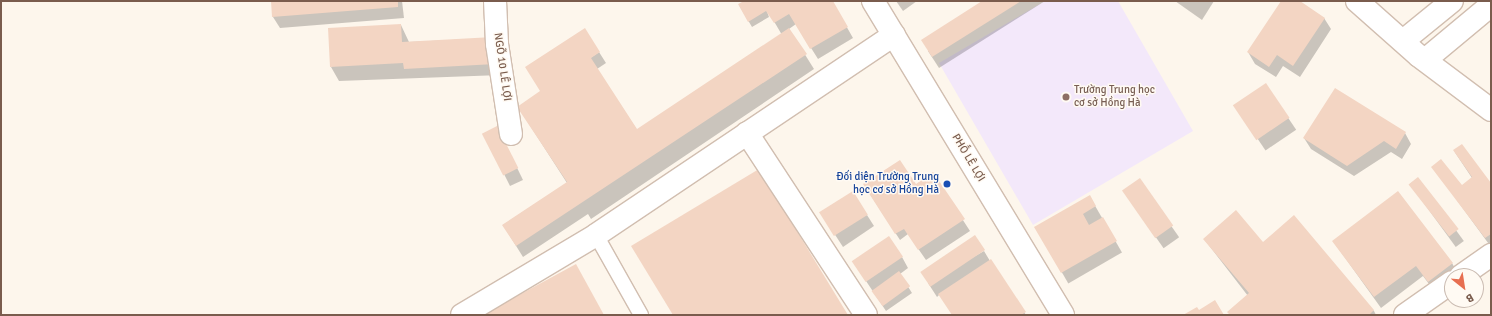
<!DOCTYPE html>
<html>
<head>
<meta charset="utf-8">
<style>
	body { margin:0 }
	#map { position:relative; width:1492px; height:316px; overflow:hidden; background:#fdf6ec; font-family:Signika,sans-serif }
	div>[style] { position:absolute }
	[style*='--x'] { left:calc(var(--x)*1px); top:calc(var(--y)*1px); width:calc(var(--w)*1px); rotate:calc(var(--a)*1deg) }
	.education>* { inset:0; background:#f3e8fa }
	.shadow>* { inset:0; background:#0003; transform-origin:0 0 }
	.building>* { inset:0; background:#f3d5c3; transform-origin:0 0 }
	.roads { filter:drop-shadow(1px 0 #d1beb0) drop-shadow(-1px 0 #d1beb0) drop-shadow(0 1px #d1beb0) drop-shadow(0 -1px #d1beb0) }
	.lane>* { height:14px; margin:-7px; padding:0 7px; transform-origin:7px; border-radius:7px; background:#fff }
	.street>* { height:22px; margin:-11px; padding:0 11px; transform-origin:11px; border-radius:11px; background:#fff }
	.secondary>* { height:22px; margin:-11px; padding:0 11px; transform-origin:11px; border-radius:11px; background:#fff }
	.dots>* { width:11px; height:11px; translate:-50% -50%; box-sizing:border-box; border:2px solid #fffaf3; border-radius:50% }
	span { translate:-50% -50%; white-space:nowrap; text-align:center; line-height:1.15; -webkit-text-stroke:3px #fffaf3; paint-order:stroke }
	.street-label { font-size:11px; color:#7a5c4d }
	.education-label { font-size:11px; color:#785e54 }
	.left { translate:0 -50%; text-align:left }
	.transit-label { font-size:11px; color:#164399 }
	.right { translate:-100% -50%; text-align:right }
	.frame { position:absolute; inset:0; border:2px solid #7a5c4d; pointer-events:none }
	.north { position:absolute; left:1444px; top:268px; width:40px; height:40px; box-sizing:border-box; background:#fffaf3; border:1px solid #cabbb1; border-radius:50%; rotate:150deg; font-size:11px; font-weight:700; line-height:16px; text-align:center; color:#7a5c4d }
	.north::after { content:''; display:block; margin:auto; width:14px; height:18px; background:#e76f51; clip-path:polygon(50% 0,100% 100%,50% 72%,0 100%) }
</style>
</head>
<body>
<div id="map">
	<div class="education">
		<i style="clip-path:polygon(1045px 1px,1118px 1px,1193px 131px,1033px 225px,939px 63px)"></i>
	</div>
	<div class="shadow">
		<i style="clip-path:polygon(272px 1px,402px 1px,404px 18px,280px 28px,273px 17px)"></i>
		<i style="clip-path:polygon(746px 1px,832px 1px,853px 38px,818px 59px,796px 24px,789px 29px,814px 69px,591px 219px,588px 214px,523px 257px,503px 225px,567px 183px,518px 107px,599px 52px,606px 63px,597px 69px,637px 130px,782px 35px,765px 6px,769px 17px,752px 27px,739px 5px)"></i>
		<i style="clip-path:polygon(896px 1px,917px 1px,903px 11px)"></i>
		<i style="clip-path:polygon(983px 1px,1045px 1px,939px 68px,928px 51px)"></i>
		<i style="clip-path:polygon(1175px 1px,1214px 1px,1202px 20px)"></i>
		<i style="clip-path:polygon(1282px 1px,1298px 1px,1324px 18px,1331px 29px,1300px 77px,1283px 66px,1276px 77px,1255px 64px,1248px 52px)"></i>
		<i style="clip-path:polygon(401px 25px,409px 42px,493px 38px,501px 75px,339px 81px,331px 67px)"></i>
		<i style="left:1266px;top:85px;width:54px;height:37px;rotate:56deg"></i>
		<i style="clip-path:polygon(1405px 133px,1411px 144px,1402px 159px,1391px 152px,1354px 176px,1311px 149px,1304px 138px)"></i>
		<i style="clip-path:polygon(484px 134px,503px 139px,523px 180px,510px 186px)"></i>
		<i style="clip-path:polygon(1454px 151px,1491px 184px,1491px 247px,1456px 199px,1461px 187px,1472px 178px)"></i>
		<i style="clip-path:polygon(933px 174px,970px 231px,926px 260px,908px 234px,900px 240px,864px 185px,916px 185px)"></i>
		<i style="left:1418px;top:178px;width:78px;height:10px;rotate:54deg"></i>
		<i style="left:1139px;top:180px;width:70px;height:19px;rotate:55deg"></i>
		<i style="left:1090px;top:197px;width:64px;height:62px;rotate:60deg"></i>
		<i style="clip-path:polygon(867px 215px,874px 226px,843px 247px,828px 224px)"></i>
		<i style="clip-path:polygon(1294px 217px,1374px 311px,1376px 315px,1230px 315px,1248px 296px,1204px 239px,1263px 243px)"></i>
		<i style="clip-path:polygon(1333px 241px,1452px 263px,1458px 274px,1435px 292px,1423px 276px,1381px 308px)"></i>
		<i style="clip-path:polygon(984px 251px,990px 261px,1026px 315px,953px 315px,940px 294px,937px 297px,928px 283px)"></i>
		<i style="clip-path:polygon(902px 257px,908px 268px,900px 274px,912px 293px,886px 311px,860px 272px)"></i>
	</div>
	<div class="building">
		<i style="clip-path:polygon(271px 1px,398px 1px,398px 7px,272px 17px)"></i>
		<i style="clip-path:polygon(744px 1px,833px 1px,848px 27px,810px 49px,789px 14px,774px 23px,766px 11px,748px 22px,738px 4px)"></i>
		<i style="clip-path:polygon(982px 1px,1021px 1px,932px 57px,921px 40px)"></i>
		<i style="clip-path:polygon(1281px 1px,1300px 1px,1325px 18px,1293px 66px,1277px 55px,1269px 67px,1247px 52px)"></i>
		<i style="clip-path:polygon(401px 24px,402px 42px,493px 37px,495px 64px,404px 69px,403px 63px,330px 67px,328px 28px)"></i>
		<i style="clip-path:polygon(585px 28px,600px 52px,591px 58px,637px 129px,789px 28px,807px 54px,516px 246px,502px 225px,567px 182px,517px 107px,540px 91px,525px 67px)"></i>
		<i style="left:1266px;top:83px;width:42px;height:40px;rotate:56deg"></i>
		<i style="clip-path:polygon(1335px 88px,1406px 132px,1396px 149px,1384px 141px,1347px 166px,1303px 138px)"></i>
		<i style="left:497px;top:126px;width:47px;height:17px;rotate:63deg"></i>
		<i style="clip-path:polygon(1462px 144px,1491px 183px,1491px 234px,1485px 238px,1431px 167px,1441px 159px,1462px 185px,1472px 177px,1453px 150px)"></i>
		<i style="clip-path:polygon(900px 160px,916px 184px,933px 172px,965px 219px,918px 250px,904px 229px,895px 234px,863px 184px)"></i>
		<i style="clip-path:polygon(759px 169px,848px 315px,673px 315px,631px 246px)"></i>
		<i style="left:1418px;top:177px;width:66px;height:12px;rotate:52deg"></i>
		<i style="left:1140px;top:178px;width:58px;height:22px;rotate:55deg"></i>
		<i style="left:853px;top:191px;width:28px;height:40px;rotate:58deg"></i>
		<i style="clip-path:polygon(1398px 191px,1453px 263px,1428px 282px,1416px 266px,1374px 297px,1332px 241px)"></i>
		<i style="clip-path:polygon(1090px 195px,1096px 206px,1083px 214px,1089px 225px,1103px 217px,1117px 241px,1061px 273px,1034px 227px)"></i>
		<i style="clip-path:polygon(1236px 210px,1263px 242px,1294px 215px,1374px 310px,1369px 315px,1230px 315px,1227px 312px,1249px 293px,1203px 239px)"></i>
		<i style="left:975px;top:235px;width:18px;height:66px;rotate:56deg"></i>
		<i style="left:889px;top:236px;width:25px;height:45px;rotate:56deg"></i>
		<i style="clip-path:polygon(991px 259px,1026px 312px,1021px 315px,952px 315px,938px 294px)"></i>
		<i style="clip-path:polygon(576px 264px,604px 315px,482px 315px)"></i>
		<i style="left:899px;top:271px;width:19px;height:34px;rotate:54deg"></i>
		<i style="clip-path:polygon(1215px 300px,1224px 315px,1183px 315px,1197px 307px,1199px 310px)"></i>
	</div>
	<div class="roads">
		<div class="lane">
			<i style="--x:596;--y:235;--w:92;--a:60.6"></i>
		</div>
		<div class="street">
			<i style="--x:495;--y:1;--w:43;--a:87.3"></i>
			<i style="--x:497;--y:44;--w:91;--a:81.2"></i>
			<i style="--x:1357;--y:1;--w:83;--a:41.6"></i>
			<i style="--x:1419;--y:56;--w:90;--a:36.9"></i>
			<i style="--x:1403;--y:41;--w:63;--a:-39.2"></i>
			<i style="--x:1425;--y:60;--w:86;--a:-39.8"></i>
			<i style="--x:747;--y:133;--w:217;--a:56.8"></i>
			<i style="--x:1461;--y:276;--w:37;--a:-35"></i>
			<i style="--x:462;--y:315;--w:156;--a:-30.8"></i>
			<i style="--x:596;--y:235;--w:359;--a:-33.9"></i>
			<i style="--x:1405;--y:315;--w:57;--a:-35.1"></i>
		</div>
		<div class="secondary">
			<i style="--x:873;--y:1;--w:367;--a:58.8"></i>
		</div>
	</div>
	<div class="dots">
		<i style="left:1066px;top:97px;background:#8d6e63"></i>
		<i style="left:947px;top:184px;background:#1a4fb4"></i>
	</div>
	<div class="street-label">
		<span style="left:502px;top:67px;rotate:82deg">NGÕ 10 LÊ LỢI</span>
		<span style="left:968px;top:158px;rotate:59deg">PHỐ LÊ LỢI</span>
	</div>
	<div class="education-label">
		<span class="left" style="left:1074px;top:97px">Trường Trung học<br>cơ sở Hồng Hà</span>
	</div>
	<div class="transit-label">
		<span class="right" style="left:939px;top:184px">Đối diện Trường Trung<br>học cơ sở Hồng Hà</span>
	</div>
	<div class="frame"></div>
	<div class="north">B</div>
</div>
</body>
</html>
